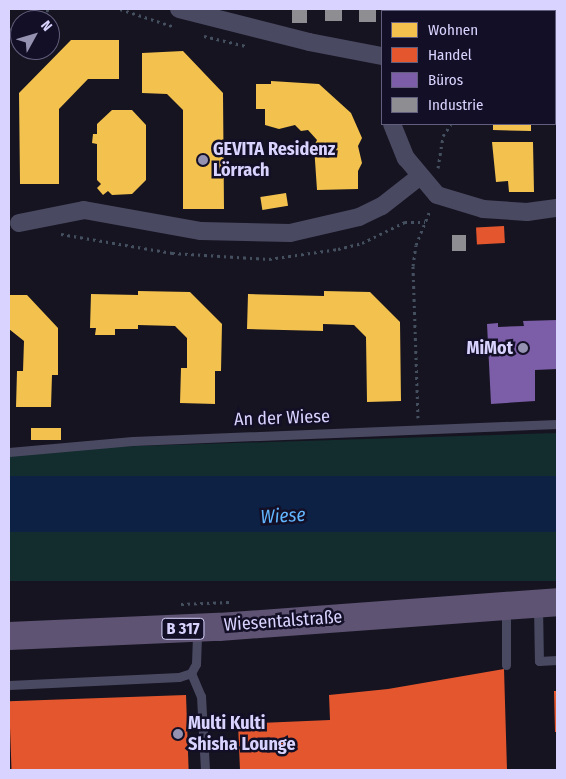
<!DOCTYPE html>
<html>
<head>
<meta charset="utf-8">
<style>
	body { margin:0 }
	#map { position:relative; width:566px; height:779px; overflow:hidden; background:#161421; font-family:"Fira Sans Condensed",sans-serif }
	div>[style] { position:absolute }
	[style*='--x'] { left:calc(var(--x)*1px); top:calc(var(--y)*1px); width:calc(var(--w)*1px); rotate:calc(var(--a)*1deg) }
	.green>* { inset:0; background:#132c2d; transform-origin:0 0 }
	.water>* { inset:0; background:#0d2144; transform-origin:0 0 }
	.homes>* { inset:0; background:#f2c14e; transform-origin:0 0 }
	.shops>* { inset:0; background:#e4572e; transform-origin:0 0 }
	.offices>* { inset:0; background:#7b5ea7 }
	.industry>* { inset:0; background:#8d8d92; transform-origin:0 0 }
	.path>* { height:3px; margin-top:-1.5px; transform-origin:0; background:repeating-linear-gradient(90deg,#44505f 0 2.5px,transparent 0 6.5px) }
	.lane>* { height:9px; margin:-4.5px; padding:0 4.5px; transform-origin:4.5px; border-radius:4.5px; background:#4a4962 }
	.street>* { height:18px; margin:-9px; padding:0 9px; transform-origin:9px; border-radius:9px; background:#4a4962 }
	.primary>* { height:28px; margin:-14px; padding:0 14px; transform-origin:14px; border-radius:14px; background:#5e5373 }
	.dots>* { width:14px; height:14px; translate:-50% -50%; box-sizing:border-box; border:2px solid #130f26; border-radius:50% }
	span { translate:-50% -50%; white-space:nowrap; text-align:center; line-height:1.15; -webkit-text-stroke:5px #130f26; paint-order:stroke }
	.shield-label span { padding:1px 4px; background:#130f26; border:1px solid; border-radius:4px; -webkit-text-stroke-width:0 }
	.shield-label { font-size:16px; color:#d9d4ff; font-weight:700 }
	.poi-label { font-size:18px; color:#d9d4ff; font-weight:700 }
	.left { translate:0 -50%; text-align:left }
	.right { translate:-100% -50%; text-align:right }
	.street-label { font-size:18px; color:#d9d4ff }
	.water-label { font-size:19px; color:#62b6ff; font-style:italic }
	.frame { position:absolute; inset:0; border:10px solid #d9d4ff; pointer-events:none }
	.legend { position:absolute; left:381px; top:10px; width:175px; height:115px; box-sizing:border-box; background:#130f26; border:1px solid #625e7d; margin:0; padding:6px 9px; list-style:none; font-size:15px; color:#d9d4ff }
	.legend li { display:flex; align-items:center; gap:10px; height:25px }
	.legend b { width:25px; border:1px solid #625e7d }
	.north { position:absolute; left:10px; top:10px; width:50px; height:50px; box-sizing:border-box; background:#130f26; border:1px solid #625e7d; border-radius:50%; rotate:51deg; font-size:14px; font-weight:700; line-height:20px; text-align:center; color:#d9d4ff }
	.north::after { content:''; display:block; margin:auto; width:18px; height:22px; background:#9591b1; clip-path:polygon(50% 0,100% 100%,50% 72%,0 100%) }
</style>
</head>
<body>
<div id="map">
	<div class="green">
		<i style="clip-path:polygon(557px 433px,557px 476px,9px 502px,9px 450px)"></i>
		<i style="left:557px;top:532px;width:49px;height:549px;rotate:90deg"></i>
	</div>
	<div class="water">
		<i style="left:557px;top:476px;width:56px;height:549px;rotate:90deg"></i>
	</div>
	<div class="homes">
		<i style="left:393px;top:9px;width:68px;height:2px"></i>
		<i style="clip-path:polygon(71px 40px,119px 40px,119px 79px,88px 79px,59px 109px,59px 184px,20px 184px,19px 93px)"></i>
		<i style="clip-path:polygon(183px 51px,223px 93px,224px 209px,183px 209px,183px 110px,167px 94px,142px 93px,142px 53px)"></i>
		<i style="clip-path:polygon(271px 81px,319px 84px,351px 113px,362px 138px,358px 146px,362px 163px,358px 171px,358px 189px,317px 190px,314px 146px,317px 140px,308px 130px,301px 131px,295px 125px,279px 129px,265px 125px,265px 109px,256px 109px,256px 84px,271px 84px)"></i>
		<i style="clip-path:polygon(112px 110px,132px 110px,146px 125px,146px 180px,132px 194px,112px 195px,108px 191px,103px 195px,97px 188px,101px 184px,97px 180px,97px 144px,92px 143px,93px 134px,97px 134px,97px 124px)"></i>
		<i style="clip-path:polygon(493px 124px,531px 124px,531px 131px,493px 130px)"></i>
		<i style="clip-path:polygon(492px 142px,533px 142px,534px 192px,509px 192px,508px 181px,496px 182px)"></i>
		<i style="left:286px;top:193px;width:13px;height:26px;rotate:81deg"></i>
		<i style="clip-path:polygon(138px 291px,190px 292px,222px 324px,221px 371px,215px 371px,215px 404px,180px 403px,181px 368px,187px 368px,187px 338px,175px 326px,138px 325px,138px 329px,115px 329px,115px 335px,95px 335px,96px 328px,90px 328px,91px 294px,138px 295px)"></i>
		<i style="clip-path:polygon(324px 291px,370px 292px,400px 322px,401px 401px,367px 402px,366px 337px,354px 325px,323px 324px,323px 331px,247px 329px,248px 294px,324px 296px)"></i>
		<i style="clip-path:polygon(9px 295px,27px 295px,58px 328px,58px 375px,52px 375px,51px 407px,16px 407px,17px 371px,23px 371px,24px 341px,9px 329px)"></i>
		<i style="left:61px;top:428px;width:12px;height:30px;rotate:90deg"></i>
	</div>
	<div class="shops">
		<i style="left:504px;top:226px;width:17px;height:28px;rotate:87deg"></i>
		<i style="clip-path:polygon(504px 669px,507px 770px,240px 770px,238px 724px,330px 720px,329px 695px,388px 689px)"></i>
		<i style="clip-path:polygon(554px 691px,557px 691px,557px 732px,555px 732px)"></i>
		<i style="left:186px;top:695px;width:75px;height:177px;rotate:88deg"></i>
	</div>
	<div class="offices">
		<i style="clip-path:polygon(557px 320px,557px 369px,535px 370px,535px 401px,491px 404px,487px 324px,498px 323px,498px 327px,524px 326px,523px 321px)"></i>
	</div>
	<div class="industry">
		<i style="left:292px;top:9px;width:15px;height:14px"></i>
		<i style="left:325px;top:9px;width:17px;height:12px"></i>
		<i style="left:359px;top:9px;width:17px;height:13px"></i>
		<i style="left:452px;top:235px;width:14px;height:16px"></i>
	</div>
	<div class="path">
		<i style="--x:120;--y:9;--w:55;--a:18.1"></i>
		<i style="--x:482;--y:11;--w:2;--a:-90"></i>
		<i style="--x:29;--y:20;--w:24;--a:-28"></i>
		<i style="--x:9;--y:30;--w:12;--a:-24"></i>
		<i style="--x:204;--y:36;--w:43;--a:13.4"></i>
		<i style="--x:438;--y:168;--w:32;--a:-81"></i>
		<i style="--x:443;--y:136;--w:14;--a:-56"></i>
		<i style="--x:61;--y:234;--w:113;--a:9.7"></i>
		<i style="--x:172;--y:253;--w:97;--a:3.5"></i>
		<i style="--x:269;--y:259;--w:70;--a:-8.2"></i>
		<i style="--x:338;--y:249;--w:25;--a:-14"></i>
		<i style="--x:362;--y:243;--w:48;--a:-26"></i>
		<i style="--x:405;--y:222;--w:20;--a:0"></i>
		<i style="--x:418;--y:418;--w:152;--a:-91.9"></i>
		<i style="--x:413;--y:266;--w:21;--a:-82"></i>
		<i style="--x:416;--y:245;--w:38;--a:-68"></i>
		<i style="--x:181;--y:604;--w:48;--a:-2.4"></i>
	</div>
	<div class="lane">
		<i style="--x:9;--y:452;--w:124;--a:-5.1"></i>
		<i style="--x:133;--y:441;--w:424;--a:-2.3"></i>
		<i style="--x:538;--y:606;--w:55;--a:89"></i>
		<i style="--x:539;--y:661;--w:18;--a:-3"></i>
		<i style="--x:506;--y:608;--w:57;--a:90"></i>
		<i style="--x:191;--y:673;--w:25;--a:67"></i>
		<i style="--x:201;--y:696;--w:74;--a:86.9"></i>
		<i style="--x:9;--y:685;--w:170;--a:-2.7"></i>
		<i style="--x:179;--y:677;--w:13;--a:-18"></i>
		<i style="--x:191;--y:673;--w:10;--a:-61"></i>
		<i style="--x:196;--y:664;--w:34;--a:-88"></i>
	</div>
	<div class="street">
		<i style="--x:179;--y:9;--w:134;--a:14.2"></i>
		<i style="--x:309;--y:42;--w:74;--a:10.9"></i>
		<i style="--x:555;--y:60;--w:2;--a:0"></i>
		<i style="--x:392;--y:124;--w:37;--a:68"></i>
		<i style="--x:406;--y:158;--w:48;--a:50"></i>
		<i style="--x:437;--y:195;--w:48;--a:16.9"></i>
		<i style="--x:483;--y:209;--w:44;--a:3.9"></i>
		<i style="--x:527;--y:212;--w:30;--a:-8"></i>
		<i style="--x:19;--y:223;--w:66;--a:-11.3"></i>
		<i style="--x:84;--y:210;--w:119;--a:10.2"></i>
		<i style="--x:201;--y:231;--w:89;--a:1.3"></i>
		<i style="--x:290;--y:233;--w:71;--a:-13.1"></i>
		<i style="--x:359;--y:217;--w:25;--a:-26"></i>
		<i style="--x:382;--y:206;--w:47;--a:-38.1"></i>
	</div>
	<div class="primary">
		<i style="--x:9;--y:636;--w:210;--a:-2.5"></i>
		<i style="--x:219;--y:627;--w:339;--a:-4.2"></i>
	</div>
	<div class="dots">
		<i style="left:203px;top:160px;background:#9591b1"></i>
		<i style="left:523px;top:348px;background:#9591b1"></i>
		<i style="left:178px;top:734px;background:#9591b1"></i>
	</div>
	<div class="shield-label">
		<span style="left:183px;top:629px">B 317</span>
	</div>
	<div class="poi-label">
		<span class="left" style="left:213px;top:160px">GEVITA Residenz<br>Lörrach</span>
		<span class="right" style="left:513px;top:348px">MiMot</span>
		<span class="left" style="left:188px;top:734px">Multi Kulti<br>Shisha Lounge</span>
	</div>
	<div class="street-label">
		<span style="left:282px;top:418px;rotate:-2deg">An der Wiese</span>
		<span style="left:283px;top:621px;rotate:-4deg">Wiesentalstraße</span>
	</div>
	<div class="water-label">
		<span style="left:283px;top:516px;rotate:-3deg">Wiese</span>
	</div>
	<div class="frame"></div>
	<ul class="legend">
	<li><b style="height:14px;background:#f2c14e"></b>Wohnen</li>
	<li><b style="height:14px;background:#e4572e"></b>Handel</li>
	<li><b style="height:14px;background:#7b5ea7"></b>Büros</li>
	<li><b style="height:14px;background:#8d8d92"></b>Industrie</li>
	</ul>
	<div class="north">N</div>
</div>
</body>
</html>
